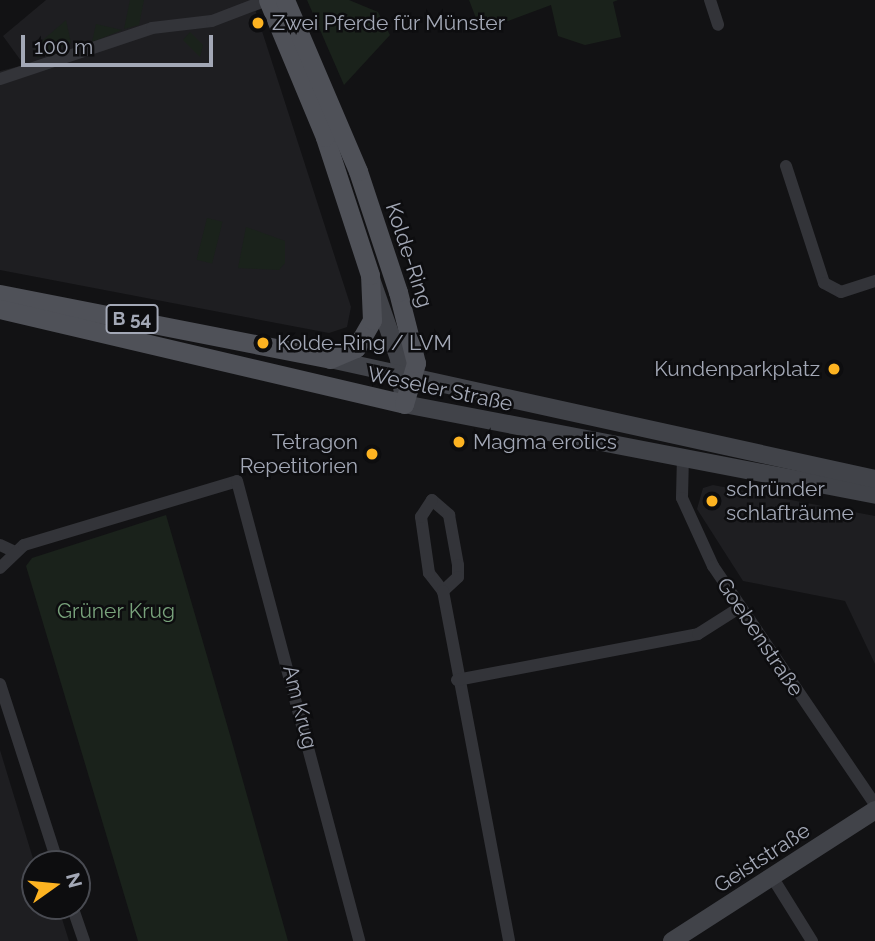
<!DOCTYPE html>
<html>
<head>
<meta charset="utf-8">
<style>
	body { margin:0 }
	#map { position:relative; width:875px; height:941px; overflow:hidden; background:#121214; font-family:Raleway,sans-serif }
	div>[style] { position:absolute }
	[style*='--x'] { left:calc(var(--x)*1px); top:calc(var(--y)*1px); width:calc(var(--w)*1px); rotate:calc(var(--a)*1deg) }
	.built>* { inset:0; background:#1e1e21 }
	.green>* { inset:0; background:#1a221b; transform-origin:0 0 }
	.street>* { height:12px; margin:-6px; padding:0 6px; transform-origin:6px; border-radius:6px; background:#333439 }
	.secondary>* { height:18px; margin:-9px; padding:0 9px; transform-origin:9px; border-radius:9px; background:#414349 }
	.primary>* { height:19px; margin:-9.5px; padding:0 9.5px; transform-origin:9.5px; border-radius:9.5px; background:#4f5158 }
	.dots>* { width:19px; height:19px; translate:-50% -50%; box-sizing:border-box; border:4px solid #0d0d0f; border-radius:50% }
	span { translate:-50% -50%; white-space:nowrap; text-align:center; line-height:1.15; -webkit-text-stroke:5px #0d0d0f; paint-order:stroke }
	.shield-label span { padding:2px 5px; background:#0d0d0f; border:2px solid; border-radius:5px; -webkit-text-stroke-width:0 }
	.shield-label { font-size:19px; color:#a3a8b6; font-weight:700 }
	.poi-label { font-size:21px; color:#a3a8b6 }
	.left { translate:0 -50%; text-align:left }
	.right { translate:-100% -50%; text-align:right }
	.street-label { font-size:21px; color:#a3a8b6 }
	.park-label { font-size:21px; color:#78a27b }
	.north { position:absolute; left:21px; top:850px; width:70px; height:70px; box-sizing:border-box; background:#0d0d0f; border:2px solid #494b52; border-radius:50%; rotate:75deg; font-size:19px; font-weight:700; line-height:28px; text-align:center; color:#a3a8b6 }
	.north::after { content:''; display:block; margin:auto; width:24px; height:32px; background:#fdb321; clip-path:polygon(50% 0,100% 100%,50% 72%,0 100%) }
	.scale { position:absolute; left:21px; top:35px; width:192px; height:32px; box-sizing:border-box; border:4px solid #a3a8b6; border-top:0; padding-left:9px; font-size:21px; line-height:24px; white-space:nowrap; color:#a3a8b6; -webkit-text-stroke:5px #0d0d0f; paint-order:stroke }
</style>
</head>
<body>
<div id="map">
	<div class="built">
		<i style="clip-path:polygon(46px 0,252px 0,351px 307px,347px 327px,329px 333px,0 270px,0 71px,24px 65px,3px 36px)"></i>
		<i style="clip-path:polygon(713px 485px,875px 516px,875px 664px,845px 601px,743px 581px,697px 509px,703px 488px)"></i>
		<i style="clip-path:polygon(0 750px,35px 865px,35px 906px,58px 906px,69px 941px,0 941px)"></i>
	</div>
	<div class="green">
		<i style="clip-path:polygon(130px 0,144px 0,139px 25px,124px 29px)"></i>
		<i style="clip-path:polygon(307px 0,349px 0,378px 12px,390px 35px,344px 85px)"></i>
		<i style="clip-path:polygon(469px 0,618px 0,613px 2px,621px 37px,585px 45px,558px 36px,551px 5px,481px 31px)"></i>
		<i style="clip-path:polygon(66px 20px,71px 43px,37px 58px,35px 47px)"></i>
		<i style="clip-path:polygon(96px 24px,122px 30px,92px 42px)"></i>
		<i style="clip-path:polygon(190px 32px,203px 45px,200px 57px,183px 40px)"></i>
		<i style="left:207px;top:218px;width:16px;height:43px;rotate:14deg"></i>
		<i style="clip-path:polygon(246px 227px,285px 241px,285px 263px,279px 270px,238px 268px)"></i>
		<i style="clip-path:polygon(166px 515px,230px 735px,288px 941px,138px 941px,26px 566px,32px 558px)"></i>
	</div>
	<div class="street">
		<i style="--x:710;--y:0;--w:26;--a:72"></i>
		<i style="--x:0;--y:79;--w:160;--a:-18.5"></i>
		<i style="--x:152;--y:28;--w:60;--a:-6.7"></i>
		<i style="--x:212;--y:21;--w:59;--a:-20.9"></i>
		<i style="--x:786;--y:166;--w:123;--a:72"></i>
		<i style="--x:824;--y:283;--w:19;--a:28"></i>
		<i style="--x:841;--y:292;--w:36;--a:-18"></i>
		<i style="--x:683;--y:456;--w:42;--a:91.4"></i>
		<i style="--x:682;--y:498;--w:75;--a:65.5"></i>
		<i style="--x:713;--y:566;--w:288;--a:55.8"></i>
		<i style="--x:432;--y:500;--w:23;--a:41"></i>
		<i style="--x:449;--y:515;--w:51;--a:79.8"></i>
		<i style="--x:458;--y:565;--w:12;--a:90"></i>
		<i style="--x:458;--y:577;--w:21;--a:137"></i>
		<i style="--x:443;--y:591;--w:23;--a:-128"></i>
		<i style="--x:429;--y:573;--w:57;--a:-98.1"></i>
		<i style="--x:421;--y:517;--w:20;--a:-57"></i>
		<i style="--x:0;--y:545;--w:14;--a:25"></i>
		<i style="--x:0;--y:568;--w:33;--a:-44"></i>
		<i style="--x:24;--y:545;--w:222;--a:-16.7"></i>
		<i style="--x:237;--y:481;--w:476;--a:75.1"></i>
		<i style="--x:443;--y:591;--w:356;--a:79.3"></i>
		<i style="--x:457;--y:680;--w:245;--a:-10.8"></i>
		<i style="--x:698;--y:634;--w:49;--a:-32.4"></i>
		<i style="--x:0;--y:684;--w:189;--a:72.1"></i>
		<i style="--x:774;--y:880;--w:72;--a:58.1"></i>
		<i style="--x:72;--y:906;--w:37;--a:71"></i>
	</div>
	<div class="secondary">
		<i style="--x:371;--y:279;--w:85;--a:70.7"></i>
		<i style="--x:399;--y:359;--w:45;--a:83.7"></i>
		<i style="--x:404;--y:404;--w:480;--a:10.9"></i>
		<i style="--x:330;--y:359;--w:558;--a:12.42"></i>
		<i style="--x:672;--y:941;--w:242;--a:-32.8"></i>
	</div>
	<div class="primary">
		<i style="--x:0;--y:294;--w:336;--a:11.1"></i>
		<i style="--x:330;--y:359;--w:28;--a:-23"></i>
		<i style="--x:356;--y:348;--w:32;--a:-60"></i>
		<i style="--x:372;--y:320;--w:45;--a:-92.5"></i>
		<i style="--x:370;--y:275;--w:145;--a:-108.1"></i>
		<i style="--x:325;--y:137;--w:148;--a:-112.6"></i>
		<i style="--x:0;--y:309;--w:415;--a:13.2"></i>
		<i style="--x:404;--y:404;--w:43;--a:-73.7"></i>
		<i style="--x:416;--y:363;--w:73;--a:-104.2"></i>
		<i style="--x:398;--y:292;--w:127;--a:-108.3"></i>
		<i style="--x:358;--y:171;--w:186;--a:-113.1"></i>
	</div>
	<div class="dots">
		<i style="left:258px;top:23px;background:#fdb321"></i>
		<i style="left:263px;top:343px;background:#fdb321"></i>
		<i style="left:834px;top:369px;background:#fdb321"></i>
		<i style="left:459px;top:442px;background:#fdb321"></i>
		<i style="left:372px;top:454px;background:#fdb321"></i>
		<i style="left:712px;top:501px;background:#fdb321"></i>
	</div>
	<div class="shield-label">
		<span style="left:132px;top:319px">B 54</span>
	</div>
	<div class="poi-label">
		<span class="left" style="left:272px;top:23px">Zwei Pferde für Münster</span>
		<span class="left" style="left:277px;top:343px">Kolde-Ring / LVM</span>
		<span class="right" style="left:820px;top:369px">Kundenparkplatz</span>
		<span class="right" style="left:358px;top:454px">Tetragon<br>Repetitorien</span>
		<span class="left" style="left:473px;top:442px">Magma erotics</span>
		<span class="left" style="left:726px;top:501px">schründer<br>schlafträume</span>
	</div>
	<div class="street-label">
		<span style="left:409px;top:255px;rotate:72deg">Kolde-Ring</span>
		<span style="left:440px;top:389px;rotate:12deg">Weseler Straße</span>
		<span style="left:760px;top:637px;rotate:56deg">Goebenstraße</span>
		<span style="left:300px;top:707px;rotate:76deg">Am Krug</span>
		<span style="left:762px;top:858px;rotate:-33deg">Geiststraße</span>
	</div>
	<div class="park-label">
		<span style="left:116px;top:611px">Grüner Krug</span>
	</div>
	<div class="north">N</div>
	<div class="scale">100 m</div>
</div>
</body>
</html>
